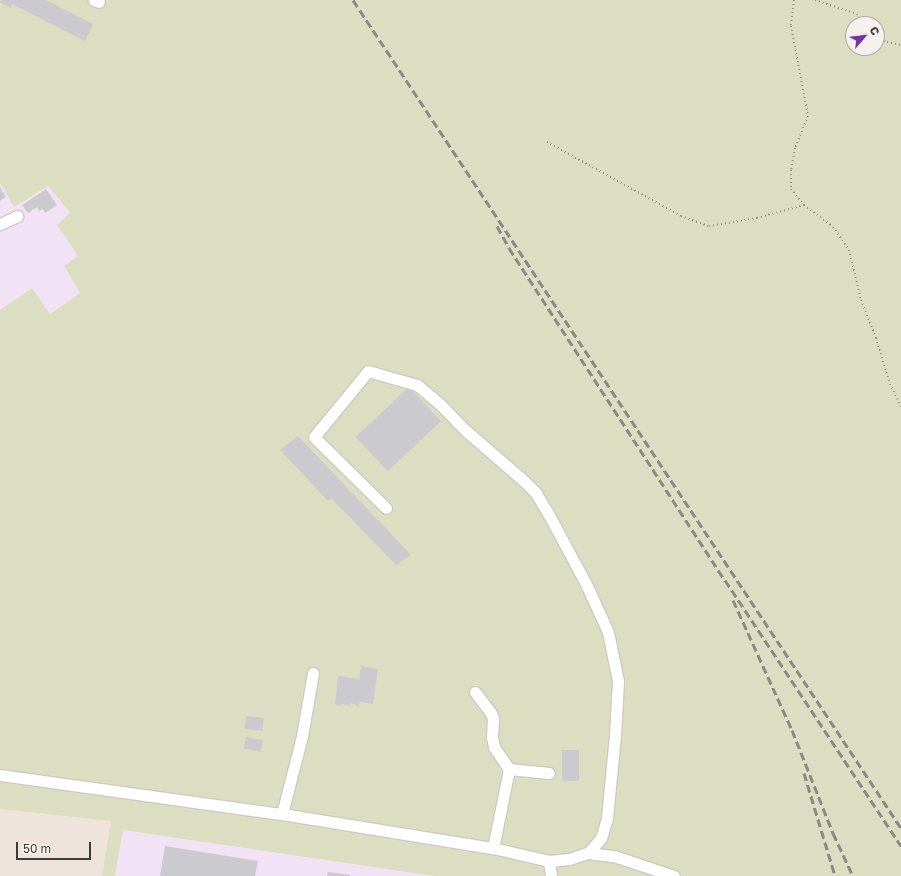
<!DOCTYPE html>
<html>
<head>
<meta charset="utf-8">
<style>
	body { margin:0 }
	#map { position:relative; width:901px; height:876px; overflow:hidden; background:#f6f1ee; font-family:"Golos Text",sans-serif }
	div>[style] { position:absolute }
	[style*='--x'] { left:calc(var(--x)*1px); top:calc(var(--y)*1px); width:calc(var(--w)*1px); rotate:calc(var(--a)*1deg) }
	.built>* { inset:0; background:#efe4dc }
	.industrial>* { inset:0; background:#f2e2f5 }
	.green>* { inset:0; background:#dcdec2 }
	.building>* { inset:0; background:#cacacf; transform-origin:0 0 }
	.path>* { height:2px; margin-top:-1px; transform-origin:0; background:repeating-linear-gradient(90deg,#928e8c 0 1px,transparent 0 4px) }
	.roads { filter:drop-shadow(1px 0 #cec9c6) drop-shadow(-1px 0 #cec9c6) drop-shadow(0 1px #cec9c6) drop-shadow(0 -1px #cec9c6) }
	.minor>* { height:11px; margin:-5.5px; padding:0 5.5px; transform-origin:5.5px; border-radius:5.5px; background:#fff }
	.rail>* { height:3px; margin-top:-1.5px; transform-origin:0; background:repeating-linear-gradient(90deg,#8b8886 0 8px,transparent 0 12px) }
	span { translate:-50% -50%; white-space:nowrap; text-align:center; line-height:1.15; -webkit-text-stroke:4px #f6f1ee; paint-order:stroke }
	.north { position:absolute; left:845px; top:16px; width:40px; height:40px; box-sizing:border-box; background:#f6f1ee; border:1px solid #aca9a6; border-radius:50%; rotate:62deg; font-size:11px; font-weight:700; line-height:16px; text-align:center; color:#3e3c3b }
	.north::after { content:''; display:block; margin:auto; width:14px; height:18px; background:#7432a6; clip-path:polygon(50% 0,100% 100%,50% 72%,0 100%) }
	.scale { position:absolute; left:16px; top:842px; width:75px; height:18px; box-sizing:border-box; border:2px solid #3e3c3b; border-top:0; padding-left:5px; font-size:12px; line-height:14px; white-space:nowrap; color:#3e3c3b; -webkit-text-stroke:3px #f6f1ee; paint-order:stroke }
</style>
</head>
<body>
<div id="map">
	<div class="built">
		<i style="clip-path:polygon(0 809px,112px 821px,102px 876px,0 876px)"></i>
	</div>
	<div class="industrial">
		<i style="clip-path:polygon(0 183px,14px 207px,48px 186px,70px 214px,57px 225px,78px 256px,64px 266px,80px 293px,49px 314px,32px 288px,0 310px)"></i>
		<i style="clip-path:polygon(123px 830px,434px 876px,115px 876px)"></i>
	</div>
	<div class="green">
		<i style="clip-path:polygon(evenodd,0 0,901px 0,901px 876px,434px 876px,123px 830px,115px 876px,102px 876px,111px 821px,0 809px,0 310px,32px 288px,50px 314px,80px 293px,64px 266px,78px 256px,57px 225px,70px 213px,48px 186px,14px 207px,0 183px,0 0,853px 24px,877px 24px,877px 48px,853px 48px,853px 24px)"></i>
	</div>
	<div class="building">
		<i style="clip-path:polygon(1px 0,46px 0,93px 24px,85px 41px,12px 4px,10px 8px,0 2px)"></i>
		<i style="clip-path:polygon(0 187px,6px 197px,0 201px)"></i>
		<i style="clip-path:polygon(46px 189px,57px 205px,45px 213px,43px 209px,39px 211px,37px 207px,28px 213px,22px 205px)"></i>
		<i style="left:409px;top:387px;width:47px;height:73px;rotate:47deg"></i>
		<i style="clip-path:polygon(298px 436px,411px 555px,396px 565px,331px 498px,328px 501px,280px 450px)"></i>
		<i style="clip-path:polygon(361px 666px,378px 669px,373px 704px,360px 702px,358px 706px,351px 703px,350px 706px,342px 704px,341px 706px,335px 704px,338px 676px,359px 679px)"></i>
		<i style="left:246px;top:716px;width:18px;height:13px;rotate:6deg"></i>
		<i style="left:246px;top:737px;width:17px;height:12px;rotate:10deg"></i>
		<i style="left:562px;top:750px;width:17px;height:31px"></i>
		<i style="clip-path:polygon(165px 846px,258px 861px,255px 876px,160px 876px)"></i>
		<i style="clip-path:polygon(328px 872px,350px 875px,350px 876px,327px 876px)"></i>
	</div>
	<div class="path">
		<i style="--x:794;--y:0;--w:26;--a:97"></i>
		<i style="--x:791;--y:26;--w:92;--a:79.3"></i>
		<i style="--x:808;--y:116;--w:35;--a:112"></i>
		<i style="--x:795;--y:148;--w:22;--a:100"></i>
		<i style="--x:791;--y:170;--w:19;--a:90"></i>
		<i style="--x:791;--y:189;--w:21;--a:51"></i>
		<i style="--x:804;--y:205;--w:36;--a:37"></i>
		<i style="--x:833;--y:227;--w:28;--a:55"></i>
		<i style="--x:849;--y:250;--w:51;--a:76.5"></i>
		<i style="--x:861;--y:300;--w:41;--a:68.5"></i>
		<i style="--x:876;--y:338;--w:48;--a:73.1"></i>
		<i style="--x:890;--y:384;--w:25;--a:64"></i>
		<i style="--x:815;--y:0;--w:44;--a:18.4"></i>
		<i style="--x:857;--y:14;--w:12;--a:55"></i>
		<i style="--x:877;--y:38;--w:11;--a:22"></i>
		<i style="--x:887;--y:42;--w:14;--a:12"></i>
		<i style="--x:547;--y:142;--w:153;--a:28.9"></i>
		<i style="--x:681;--y:216;--w:30;--a:20"></i>
		<i style="--x:709;--y:226;--w:49;--a:-9.5"></i>
		<i style="--x:757;--y:218;--w:49;--a:-15.5"></i>
	</div>
	<div class="roads">
		<div class="minor">
			<i style="--x:94;--y:0;--w:5;--a:22"></i>
			<i style="--x:0;--y:224;--w:19;--a:-25"></i>
			<i style="--x:475;--y:692;--w:26;--a:53"></i>
			<i style="--x:491;--y:713;--w:5;--a:68"></i>
			<i style="--x:493;--y:718;--w:19;--a:93"></i>
			<i style="--x:492;--y:737;--w:10;--a:79"></i>
			<i style="--x:494;--y:747;--w:27;--a:56"></i>
			<i style="--x:509;--y:769;--w:81;--a:101.4"></i>
			<i style="--x:509;--y:769;--w:40;--a:5.7"></i>
			<i style="--x:0;--y:775;--w:285;--a:7.9"></i>
			<i style="--x:282;--y:814;--w:214;--a:9.2"></i>
			<i style="--x:493;--y:848;--w:57;--a:13.1"></i>
			<i style="--x:549;--y:861;--w:20;--a:-6"></i>
			<i style="--x:569;--y:859;--w:20;--a:-18"></i>
			<i style="--x:588;--y:853;--w:20;--a:-49"></i>
			<i style="--x:601;--y:838;--w:21;--a:-73"></i>
			<i style="--x:607;--y:818;--w:83;--a:-84.5"></i>
			<i style="--x:615;--y:735;--w:54;--a:-86.8"></i>
			<i style="--x:618;--y:681;--w:50;--a:-101.5"></i>
			<i style="--x:608;--y:632;--w:53;--a:-114.6"></i>
			<i style="--x:586;--y:584;--w:78;--a:-118.2"></i>
			<i style="--x:549;--y:515;--w:26;--a:-121"></i>
			<i style="--x:536;--y:493;--w:17;--a:-135"></i>
			<i style="--x:524;--y:481;--w:79;--a:-139.1"></i>
			<i style="--x:464;--y:429;--w:33;--a:-134"></i>
			<i style="--x:441;--y:405;--w:31;--a:-140"></i>
			<i style="--x:417;--y:385;--w:51;--a:-164.1"></i>
			<i style="--x:368;--y:371;--w:85;--a:129.3"></i>
			<i style="--x:314;--y:437;--w:101;--a:44.6"></i>
			<i style="--x:282;--y:814;--w:81;--a:-75.6"></i>
			<i style="--x:302;--y:736;--w:64;--a:-80.1"></i>
			<i style="--x:588;--y:853;--w:26;--a:7"></i>
			<i style="--x:614;--y:856;--w:63;--a:18.4"></i>
			<i style="--x:549;--y:861;--w:15;--a:82"></i>
		</div>
	</div>
	<div class="rail">
		<i style="--x:353;--y:0;--w:993;--a:56.5"></i>
		<i style="--x:497;--y:226;--w:25;--a:61"></i>
		<i style="--x:509;--y:248;--w:396;--a:57"></i>
		<i style="--x:725;--y:580;--w:319;--a:56.5"></i>
		<i style="--x:733;--y:600;--w:143;--a:65.6"></i>
		<i style="--x:792;--y:730;--w:111;--a:68.3"></i>
		<i style="--x:833;--y:833;--w:47;--a:65.1"></i>
		<i style="--x:804;--y:773;--w:108;--a:73.2"></i>
	</div>
	<div class="north">С</div>
	<div class="scale">50 m</div>
</div>
</body>
</html>
